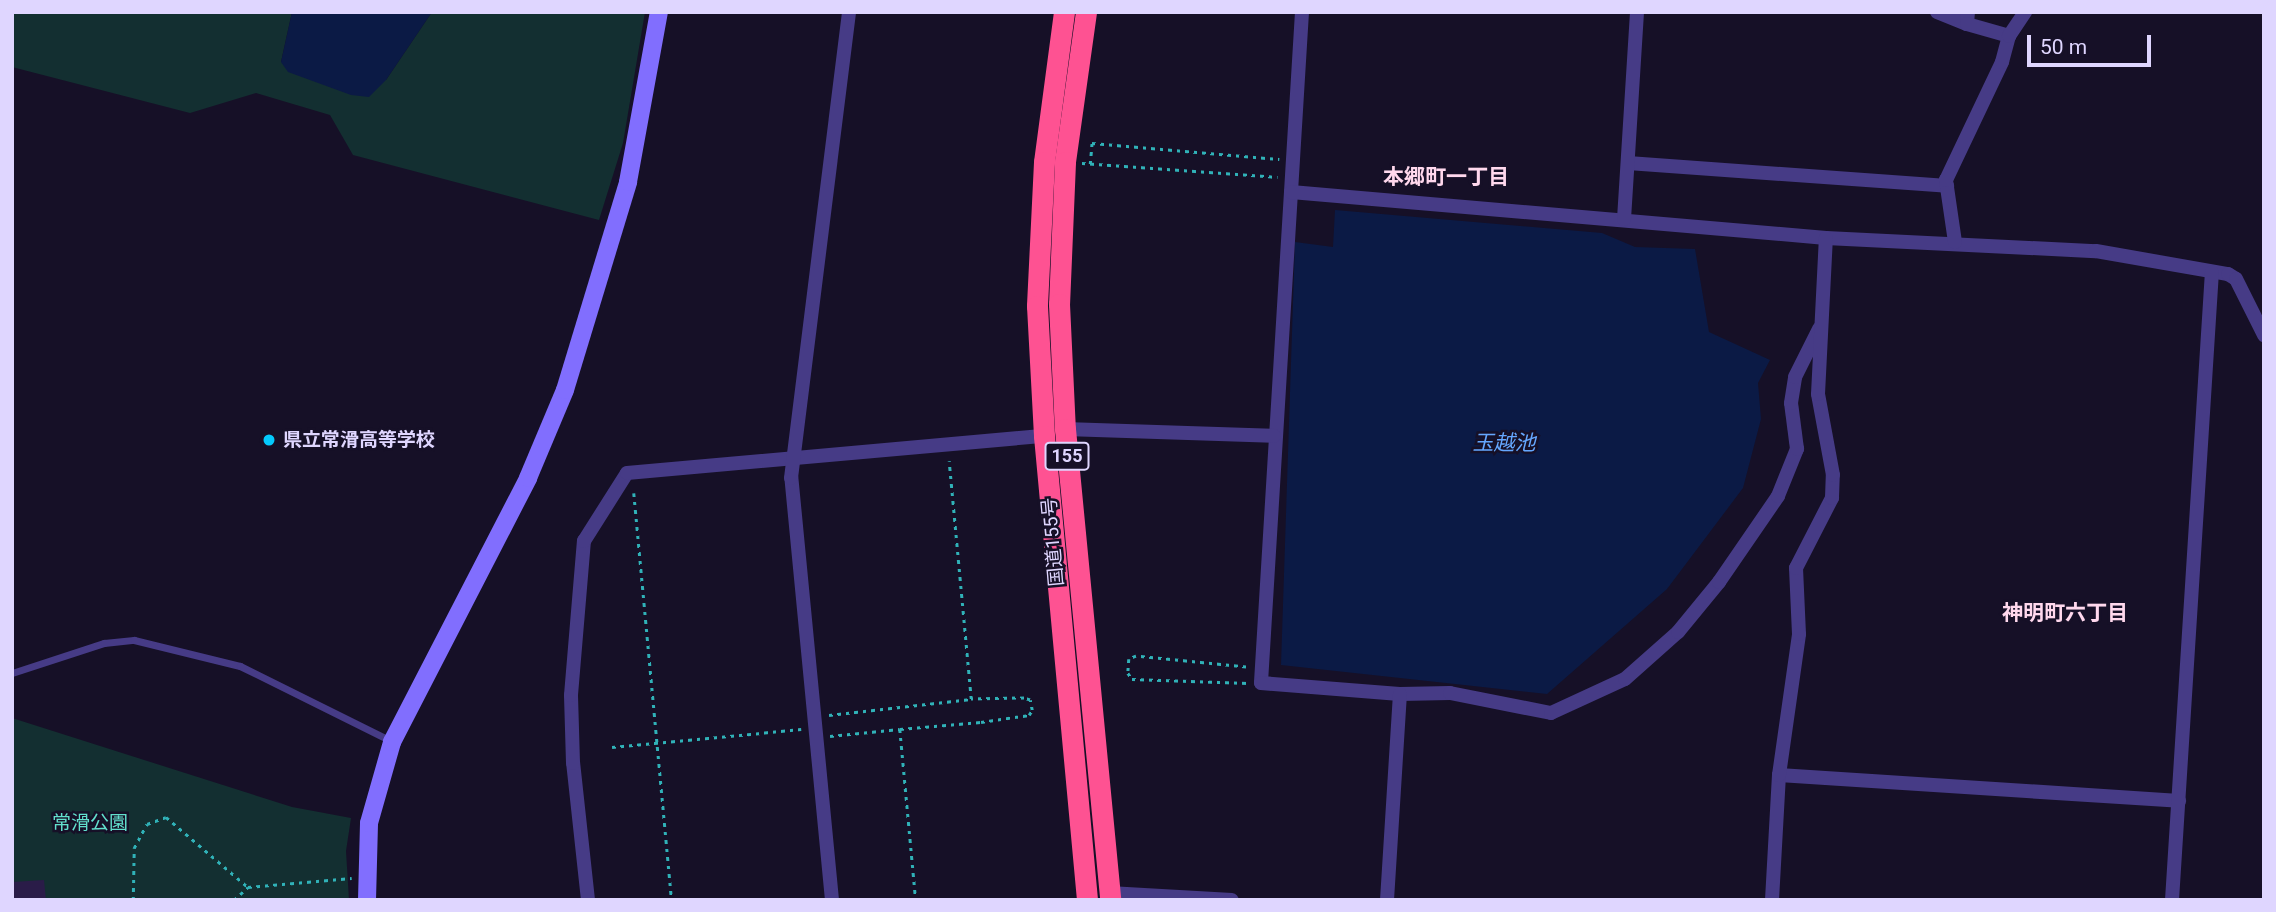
<!DOCTYPE html>
<html>
<head>
<meta charset="utf-8">
<style>
	body { margin:0 }
	#map { position:relative; width:2276px; height:912px; overflow:hidden; background:#161027; font-family:Roboto,"Noto Sans JP",sans-serif }
	div>[style] { position:absolute }
	[style*='--x'] { left:calc(var(--x)*1px); top:calc(var(--y)*1px); width:calc(var(--w)*1px); rotate:calc(var(--a)*1deg) }
	.green>* { inset:0; background:#132f31 }
	.water>* { inset:0; background:#0b1a45 }
	.building>* { inset:0; background:#2a1c48 }
	.path>* { height:2.5px; margin-top:-1.25px; transform-origin:0; background:repeating-linear-gradient(90deg,#30b2b8 0 3.5px,transparent 0 8.5px) }
	.lane>* { height:7px; margin:-3.5px; padding:0 3.5px; transform-origin:3.5px; border-radius:3.5px; background:#463b86 }
	.street>* { height:14px; margin:-7px; padding:0 7px; transform-origin:7px; border-radius:7px; background:#463b86 }
	.secondary>* { height:18px; margin:-9px; padding:0 9px; transform-origin:9px; border-radius:9px; background:#816efe }
	.highway>* { height:21px; margin:-10.5px; padding:0 10.5px; transform-origin:10.5px; border-radius:10.5px; background:#fe5292 }
	.dots>* { width:19px; height:19px; translate:-50% -50%; box-sizing:border-box; border:4px solid #161027; border-radius:50% }
	span { translate:-50% -50%; white-space:nowrap; text-align:center; line-height:1.15; -webkit-text-stroke:5px #161027; paint-order:stroke }
	.shield-label span { padding:2px 5px; background:#161027; border:2px solid; border-radius:5px; -webkit-text-stroke-width:0 }
	.shield-label { font-size:18px; color:#dfd6ff; font-weight:700 }
	.poi-label { font-size:19px; color:#dfd6ff; font-weight:700 }
	.left { translate:0 -50%; text-align:left }
	.street-label { font-size:19px; color:#dfd6ff }
	.park-label { font-size:19px; color:#62dfcd }
	.neighbourhood-label { font-size:21px; color:#ffd8ed; font-weight:700 }
	.water-label { font-size:21px; color:#65a7fe; font-style:italic }
	.frame { position:absolute; inset:0; border:14px solid #dfd6ff; pointer-events:none }
	.scale { position:absolute; left:2027px; top:35px; width:124px; height:32px; box-sizing:border-box; border:4px solid #dfd6ff; border-top:0; padding-left:9px; font-size:21px; line-height:24px; white-space:nowrap; color:#dfd6ff; -webkit-text-stroke:5px #161027; paint-order:stroke }
</style>
</head>
<body>
<div id="map">
	<div class="green">
		<i style="clip-path:polygon(12px 12px,292px 12px,281px 62px,386px 80px,432px 12px,645px 12px,623px 143px,599px 220px,353px 155px,330px 115px,256px 93px,190px 113px,12px 67px)"></i>
		<i style="clip-path:polygon(12px 718px,292px 807px,351px 818px,346px 851px,349px 900px,12px 900px)"></i>
	</div>
	<div class="water">
		<i style="clip-path:polygon(292px 12px,432px 12px,386px 80px,369px 97px,351px 95px,288px 72px,281px 62px)"></i>
		<i style="clip-path:polygon(1335px 210px,1602px 233px,1635px 247px,1695px 249px,1709px 332px,1770px 360px,1758px 383px,1761px 419px,1743px 488px,1667px 589px,1547px 694px,1281px 665px,1295px 242px,1333px 247px)"></i>
	</div>
	<div class="building">
		<i style="clip-path:polygon(44px 880px,46px 900px,12px 900px,12px 882px)"></i>
	</div>
	<div class="path">
		<i style="--x:1082;--y:163;--w:196;--a:4.1"></i>
		<i style="--x:1090;--y:164;--w:21;--a:-85"></i>
		<i style="--x:1092;--y:143;--w:188;--a:4.9"></i>
		<i style="--x:634;--y:493;--w:409;--a:84.7"></i>
		<i style="--x:1246;--y:667;--w:111;--a:-174.3"></i>
		<i style="--x:1136;--y:656;--w:8;--a:157"></i>
		<i style="--x:1129;--y:659;--w:14;--a:94"></i>
		<i style="--x:1128;--y:673;--w:7;--a:56"></i>
		<i style="--x:1132;--y:679;--w:116;--a:2"></i>
		<i style="--x:829;--y:715;--w:143;--a:-6.4"></i>
		<i style="--x:900;--y:729;--w:81;--a:-4.9"></i>
		<i style="--x:981;--y:722;--w:49;--a:-8.3"></i>
		<i style="--x:1029;--y:715;--w:6;--a:-59"></i>
		<i style="--x:1032;--y:710;--w:10;--a:-101"></i>
		<i style="--x:1030;--y:700;--w:6;--a:-162"></i>
		<i style="--x:1024;--y:698;--w:53;--a:178.9"></i>
		<i style="--x:971;--y:699;--w:239;--a:-95.3"></i>
		<i style="--x:830;--y:736;--w:70;--a:-5.7"></i>
		<i style="--x:900;--y:729;--w:172;--a:84.7"></i>
		<i style="--x:612;--y:747;--w:190;--a:-5.4"></i>
		<i style="--x:133;--y:900;--w:52;--a:-88.9"></i>
		<i style="--x:134;--y:848;--w:27;--a:-62"></i>
		<i style="--x:147;--y:824;--w:20;--a:-20"></i>
		<i style="--x:166;--y:817;--w:108;--a:40.5"></i>
		<i style="--x:234;--y:900;--w:19;--a:-43"></i>
		<i style="--x:248;--y:887;--w:104;--a:-4.9"></i>
	</div>
	<div class="lane">
		<i style="--x:12;--y:673;--w:97;--a:-18.1"></i>
		<i style="--x:104;--y:643;--w:30;--a:-6"></i>
		<i style="--x:134;--y:640;--w:109;--a:13.8"></i>
		<i style="--x:240;--y:666;--w:169;--a:26.4"></i>
	</div>
	<div class="street">
		<i style="--x:1302;--y:12;--w:672;--a:93.5"></i>
		<i style="--x:1261;--y:683;--w:139;--a:4.5"></i>
		<i style="--x:1400;--y:694;--w:50;--a:-1.1"></i>
		<i style="--x:1450;--y:693;--w:103;--a:11.2"></i>
		<i style="--x:1551;--y:713;--w:81;--a:-24.7"></i>
		<i style="--x:1625;--y:679;--w:71;--a:-41.6"></i>
		<i style="--x:1678;--y:632;--w:65;--a:-50.6"></i>
		<i style="--x:1719;--y:582;--w:104;--a:-55.5"></i>
		<i style="--x:1778;--y:496;--w:51;--a:-68"></i>
		<i style="--x:1797;--y:449;--w:46;--a:-97.4"></i>
		<i style="--x:1791;--y:403;--w:26;--a:-81"></i>
		<i style="--x:1795;--y:377;--w:54;--a:-63.4"></i>
		<i style="--x:1937;--y:12;--w:32;--a:22"></i>
		<i style="--x:1968;--y:12;--w:12;--a:95"></i>
		<i style="--x:1967;--y:24;--w:44;--a:15.9"></i>
		<i style="--x:1628;--y:163;--w:320;--a:4.1"></i>
		<i style="--x:1291;--y:192;--w:537;--a:4.91"></i>
		<i style="--x:1826;--y:238;--w:270;--a:2.8"></i>
		<i style="--x:2096;--y:251;--w:134;--a:9.9"></i>
		<i style="--x:2228;--y:274;--w:9;--a:32"></i>
		<i style="--x:2236;--y:279;--w:63;--a:63.4"></i>
		<i style="--x:1624;--y:219;--w:207;--a:-86.4"></i>
		<i style="--x:1955;--y:242;--w:63;--a:-98.3"></i>
		<i style="--x:1946;--y:180;--w:131;--a:-64.6"></i>
		<i style="--x:2002;--y:62;--w:27;--a:-75"></i>
		<i style="--x:2009;--y:36;--w:29;--a:-56"></i>
		<i style="--x:1065;--y:429;--w:209;--a:1.9"></i>
		<i style="--x:1779;--y:775;--w:401;--a:3.7"></i>
		<i style="--x:1109;--y:893;--w:123;--a:3.3"></i>
		<i style="--x:588;--y:900;--w:138;--a:-96.2"></i>
		<i style="--x:573;--y:763;--w:68;--a:-91.7"></i>
		<i style="--x:571;--y:695;--w:155;--a:-85.2"></i>
		<i style="--x:584;--y:541;--w:80;--a:-57.7"></i>
		<i style="--x:627;--y:473;--w:419;--a:-5.1"></i>
		<i style="--x:832;--y:900;--w:424;--a:-95.5"></i>
		<i style="--x:791;--y:478;--w:470;--a:-82.9"></i>
		<i style="--x:1387;--y:900;--w:206;--a:-86.4"></i>
		<i style="--x:1772;--y:900;--w:125;--a:-86.8"></i>
		<i style="--x:1779;--y:775;--w:142;--a:-81.9"></i>
		<i style="--x:1799;--y:634;--w:66;--a:-92.6"></i>
		<i style="--x:1796;--y:568;--w:79;--a:-62.8"></i>
		<i style="--x:1832;--y:498;--w:23;--a:-88"></i>
		<i style="--x:1833;--y:475;--w:82;--a:-100.5"></i>
		<i style="--x:1818;--y:394;--w:156;--a:-87.1"></i>
		<i style="--x:2172;--y:900;--w:629;--a:-86.36"></i>
	</div>
	<div class="secondary">
		<i style="--x:367;--y:900;--w:77;--a:-88.5"></i>
		<i style="--x:369;--y:823;--w:84;--a:-74.1"></i>
		<i style="--x:392;--y:742;--w:297;--a:-62.7"></i>
		<i style="--x:528;--y:478;--w:95;--a:-67.2"></i>
		<i style="--x:565;--y:390;--w:217;--a:-73.1"></i>
		<i style="--x:628;--y:182;--w:173;--a:-79.7"></i>
	</div>
	<div class="highway">
		<i style="--x:1064;--y:12;--w:151;--a:97.6"></i>
		<i style="--x:1044;--y:162;--w:144;--a:92.8"></i>
		<i style="--x:1037;--y:306;--w:130;--a:86.9"></i>
		<i style="--x:1044;--y:436;--w:466;--a:84.7"></i>
		<i style="--x:1086;--y:12;--w:151;--a:98"></i>
		<i style="--x:1065;--y:162;--w:142;--a:92.4"></i>
		<i style="--x:1059;--y:304;--w:125;--a:87.3"></i>
		<i style="--x:1065;--y:429;--w:473;--a:84.5"></i>
	</div>
	<div class="dots">
		<i style="left:269px;top:440px;background:#04cafd"></i>
	</div>
	<div class="shield-label">
		<span style="left:1067px;top:456px">155</span>
	</div>
	<div class="poi-label">
		<span class="left" style="left:283px;top:440px">県立常滑高等学校</span>
	</div>
	<div class="street-label">
		<span style="left:1053px;top:542px;rotate:-95deg">国道155号</span>
	</div>
	<div class="park-label">
		<span style="left:90px;top:823px">常滑公園</span>
	</div>
	<div class="neighbourhood-label">
		<span style="left:1446px;top:177px">本郷町一丁目</span>
		<span style="left:2065px;top:613px">神明町六丁目</span>
	</div>
	<div class="water-label">
		<span style="left:1504px;top:443px">玉越池</span>
	</div>
	<div class="frame"></div>
	<div class="scale">50 m</div>
</div>
</body>
</html>
